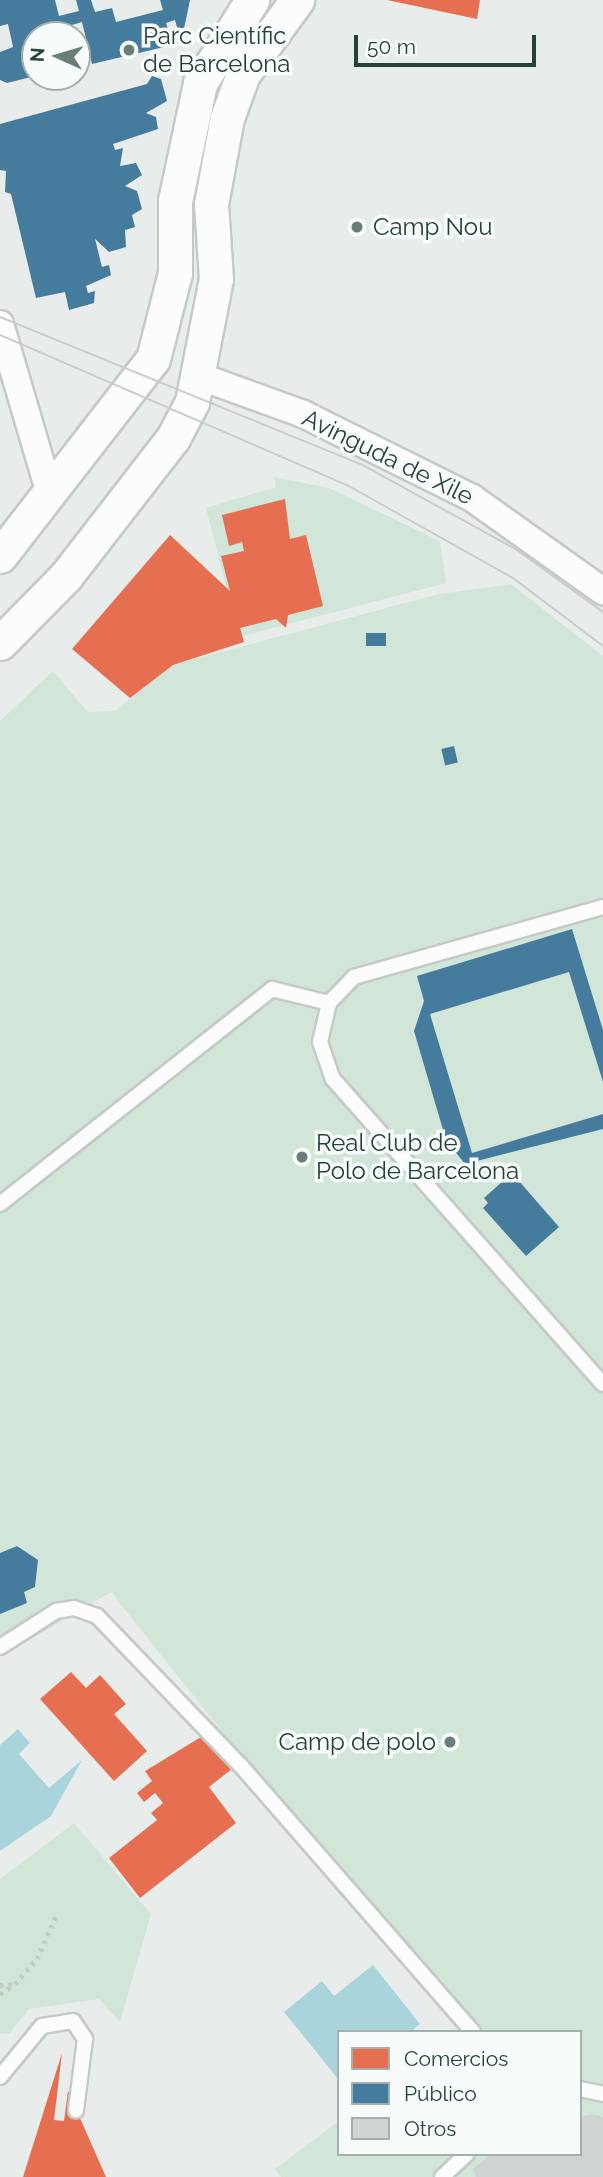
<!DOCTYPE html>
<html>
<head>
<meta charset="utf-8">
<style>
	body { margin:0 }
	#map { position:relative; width:603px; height:2177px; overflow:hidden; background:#e8edeb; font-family:Raleway,sans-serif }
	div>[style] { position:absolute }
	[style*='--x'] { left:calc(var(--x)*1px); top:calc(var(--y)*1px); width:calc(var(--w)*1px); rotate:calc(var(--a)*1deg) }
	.green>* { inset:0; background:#d1e6d8 }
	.water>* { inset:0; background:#a9d4db }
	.shops>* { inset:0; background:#e76f51 }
	.public>* { inset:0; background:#457b9d; transform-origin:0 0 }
	.building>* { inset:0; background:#cfd4d2 }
	.path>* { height:4.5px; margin-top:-2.25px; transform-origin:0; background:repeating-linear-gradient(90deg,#c3ccca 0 3.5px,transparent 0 8.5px) }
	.roads { filter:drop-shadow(2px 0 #c5cac8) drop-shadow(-2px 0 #c5cac8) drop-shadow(0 2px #c5cac8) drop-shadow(0 -2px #c5cac8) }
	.service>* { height:14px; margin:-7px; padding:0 7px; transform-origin:7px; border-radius:7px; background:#fcfcfc }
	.minor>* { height:26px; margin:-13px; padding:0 13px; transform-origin:13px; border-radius:13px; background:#fcfcfc }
	.tertiary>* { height:33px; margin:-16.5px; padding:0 16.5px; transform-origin:16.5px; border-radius:16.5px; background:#fcfcfc }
	.tram>* { height:2px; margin:-1px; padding:0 1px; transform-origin:1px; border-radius:1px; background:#c9cdcc }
	.dots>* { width:19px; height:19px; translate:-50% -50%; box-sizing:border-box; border:4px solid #f7fbf9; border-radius:50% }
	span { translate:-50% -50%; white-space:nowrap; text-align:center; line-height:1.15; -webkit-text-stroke:7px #f7fbf9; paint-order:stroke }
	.poi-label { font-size:24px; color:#24423a }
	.left { translate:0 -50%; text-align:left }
	.right { translate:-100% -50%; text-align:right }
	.street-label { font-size:24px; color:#24423a }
	.legend { position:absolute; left:337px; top:2030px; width:245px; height:126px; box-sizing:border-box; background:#f7fbf9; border:2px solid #a3b1ad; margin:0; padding:9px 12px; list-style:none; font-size:21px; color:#24423a }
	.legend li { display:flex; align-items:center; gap:14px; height:35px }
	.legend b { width:35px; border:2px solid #a3b1ad }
	.north { position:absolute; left:21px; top:21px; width:70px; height:70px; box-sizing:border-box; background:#f7fbf9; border:2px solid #a3b1ad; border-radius:50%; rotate:274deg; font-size:19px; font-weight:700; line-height:28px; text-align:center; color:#24423a }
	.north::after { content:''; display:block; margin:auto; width:24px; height:32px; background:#697e78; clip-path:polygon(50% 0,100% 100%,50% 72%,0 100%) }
	.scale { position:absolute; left:354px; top:35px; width:182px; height:32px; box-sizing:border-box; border:4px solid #24423a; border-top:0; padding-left:9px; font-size:21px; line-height:24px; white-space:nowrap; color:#24423a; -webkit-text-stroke:5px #f7fbf9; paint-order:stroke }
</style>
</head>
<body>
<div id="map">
	<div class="green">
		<i style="clip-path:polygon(274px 477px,329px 488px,440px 541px,446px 583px,239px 637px,206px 508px,276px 487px)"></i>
		<i style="clip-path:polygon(511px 584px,603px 656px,603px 2177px,281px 2177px,275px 2169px,339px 2121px,339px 2154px,580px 2154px,580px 2032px,460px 2032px,111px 1592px,0 1657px,0 721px,53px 671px,88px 712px,115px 711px,172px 665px,439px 594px)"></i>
		<i style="clip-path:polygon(74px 1823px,151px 1914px,120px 2022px,99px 1999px,29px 2009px,10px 2033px,0 2034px,0 1879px)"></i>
	</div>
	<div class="water">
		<i style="clip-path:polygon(18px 1729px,30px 1743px,19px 1754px,49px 1788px,82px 1760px,51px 1816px,0 1851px,0 1745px)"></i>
		<i style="clip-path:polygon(373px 1965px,420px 2024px,410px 2032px,339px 2032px,339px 2080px,284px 2012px,322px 1981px,334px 1996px)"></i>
	</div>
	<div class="shops">
		<i style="clip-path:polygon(387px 0,480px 0,477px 19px)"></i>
		<i style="clip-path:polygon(285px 499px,290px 539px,306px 535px,323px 606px,288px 615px,286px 628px,276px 619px,240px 628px,244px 642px,173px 665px,130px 698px,72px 649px,170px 535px,230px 591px,221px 556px,244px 551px,242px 542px,229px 546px,222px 515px)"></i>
		<i style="clip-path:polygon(71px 1672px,86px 1688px,100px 1675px,126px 1704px,114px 1714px,147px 1751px,114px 1781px,40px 1699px)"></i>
		<i style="clip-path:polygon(206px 1734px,233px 1768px,209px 1787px,236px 1823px,140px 1898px,109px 1858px,157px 1820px,151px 1813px,163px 1803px,155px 1793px,144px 1802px,137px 1793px,152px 1781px,145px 1771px)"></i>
		<i style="clip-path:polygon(62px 2053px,54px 2120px,64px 2121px,68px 2091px,106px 2177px,23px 2177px)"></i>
	</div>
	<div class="public">
		<i style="clip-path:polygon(evenodd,0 0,55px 0,59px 16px,79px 11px,76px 0,91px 0,95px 12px,112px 8px,116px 22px,163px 10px,160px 0,190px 0,181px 43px,92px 64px,82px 22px,62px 28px,64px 35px,35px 35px,35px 76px,7px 83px,0 80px,0 52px,13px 47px,8px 24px,0 26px,0 0,175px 20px,180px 38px,171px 40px,166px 23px,175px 20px)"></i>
		<i style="clip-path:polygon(77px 37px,84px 53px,77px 65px)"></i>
		<i style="clip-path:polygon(152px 76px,161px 79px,167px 101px,146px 113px,156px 117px,158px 129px,113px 144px,115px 150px,123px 148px,120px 166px,136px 163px,142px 175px,125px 186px,137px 191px,142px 209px,132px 215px,135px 227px,125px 230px,126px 247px,109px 252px,95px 239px,102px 267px,109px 265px,111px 275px,86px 286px,88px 293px,95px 291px,94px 303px,69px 310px,65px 292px,36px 298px,11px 194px,5px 192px,6px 171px,0 170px,0 124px,147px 84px)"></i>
		<i style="left:366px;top:633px;width:20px;height:13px"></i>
		<i style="left:454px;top:746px;width:17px;height:13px;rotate:77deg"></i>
		<i style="clip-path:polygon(572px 929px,603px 1030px,603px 1082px,569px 972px,430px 1014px,472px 1153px,603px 1114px,603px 1129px,465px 1164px,446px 1140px,414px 1031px,424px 1001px,417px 976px)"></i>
		<i style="clip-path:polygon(512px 1173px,559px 1227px,526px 1256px,483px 1208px,488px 1203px,484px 1198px)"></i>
		<i style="clip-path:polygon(17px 1546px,38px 1560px,35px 1587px,24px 1592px,27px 1603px,0 1614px,0 1553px)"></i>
	</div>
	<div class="building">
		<i style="clip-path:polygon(592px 2114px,603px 2117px,603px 2177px,476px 2177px,473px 2169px,492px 2154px,580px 2154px,580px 2117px)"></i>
	</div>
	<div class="path">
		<i style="--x:0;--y:1985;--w:15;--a:-4"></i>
		<i style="--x:15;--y:1984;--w:33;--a:-49"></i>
		<i style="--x:37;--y:1959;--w:47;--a:-66.2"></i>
		<i style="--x:0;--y:1994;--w:17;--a:-33"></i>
	</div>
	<div class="roads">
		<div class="service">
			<i style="--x:603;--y:907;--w:259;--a:164.3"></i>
			<i style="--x:354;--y:977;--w:36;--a:134"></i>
			<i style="--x:329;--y:1003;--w:40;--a:103"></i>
			<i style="--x:320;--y:1042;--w:39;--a:71"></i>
			<i style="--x:333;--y:1079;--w:407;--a:48.5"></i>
			<i style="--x:0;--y:1204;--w:347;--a:-38.3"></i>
			<i style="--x:272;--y:989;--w:59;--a:13.8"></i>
			<i style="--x:0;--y:1647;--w:67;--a:-32.7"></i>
			<i style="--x:56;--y:1611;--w:18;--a:-9"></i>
			<i style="--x:74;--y:1608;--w:24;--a:19"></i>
			<i style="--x:97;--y:1616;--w:208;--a:46.2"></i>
			<i style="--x:241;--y:1766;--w:353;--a:48.9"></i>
			<i style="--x:0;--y:2077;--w:66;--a:-50.5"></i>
			<i style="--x:42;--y:2026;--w:31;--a:-9"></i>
			<i style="--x:73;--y:2021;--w:22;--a:56"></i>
			<i style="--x:85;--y:2039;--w:72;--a:97.2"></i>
			<i style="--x:580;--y:2089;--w:24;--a:12"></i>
			<i style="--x:442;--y:2177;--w:34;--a:-43"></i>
		</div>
		<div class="minor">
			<i style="--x:0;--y:324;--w:177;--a:73.6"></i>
			<i style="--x:201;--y:377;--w:109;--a:19.9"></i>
			<i style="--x:303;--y:414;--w:189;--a:26.4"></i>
			<i style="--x:472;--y:498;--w:161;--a:35.4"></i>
		</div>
		<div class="tertiary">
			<i style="--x:0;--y:556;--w:249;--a:-52.2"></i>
			<i style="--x:153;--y:359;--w:89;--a:-75.7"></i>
			<i style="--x:175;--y:273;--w:72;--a:-90"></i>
			<i style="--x:175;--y:201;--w:121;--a:-78"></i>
			<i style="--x:200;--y:83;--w:98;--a:-57.9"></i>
			<i style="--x:0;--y:643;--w:94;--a:-45.4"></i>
			<i style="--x:66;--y:576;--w:175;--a:-52.2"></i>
			<i style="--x:173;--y:438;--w:41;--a:-62.2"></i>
			<i style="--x:192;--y:402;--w:125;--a:-79"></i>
			<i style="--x:216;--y:279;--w:75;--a:-93.8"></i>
			<i style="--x:211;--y:204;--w:87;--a:-79.5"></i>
			<i style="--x:227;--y:118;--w:47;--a:-70"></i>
			<i style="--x:243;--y:74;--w:92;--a:-53.9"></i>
		</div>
	</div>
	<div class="tram">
		<i style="--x:0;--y:317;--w:390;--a:22.2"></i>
		<i style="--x:361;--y:464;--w:175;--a:28.8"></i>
		<i style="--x:514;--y:548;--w:110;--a:35.7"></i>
		<i style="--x:0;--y:335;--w:378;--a:23.4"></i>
		<i style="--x:347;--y:485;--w:190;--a:29.3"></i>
		<i style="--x:513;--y:578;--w:113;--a:37.1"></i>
	</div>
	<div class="dots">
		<i style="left:129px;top:50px;background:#697e78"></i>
		<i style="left:357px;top:227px;background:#697e78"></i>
		<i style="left:302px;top:1157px;background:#697e78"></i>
		<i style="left:450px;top:1742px;background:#697e78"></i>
	</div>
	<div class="poi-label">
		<span class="left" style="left:143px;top:50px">Parc Científic<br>de Barcelona</span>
		<span class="left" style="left:373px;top:227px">Camp Nou</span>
		<span class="left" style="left:316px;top:1157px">Real Club de<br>Polo de Barcelona</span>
		<span class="right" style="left:436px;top:1742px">Camp de polo</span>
	</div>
	<div class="street-label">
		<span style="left:388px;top:457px;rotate:26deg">Avinguda de Xile</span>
	</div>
	<ul class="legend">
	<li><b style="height:19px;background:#e76f51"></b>Comercios</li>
	<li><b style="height:19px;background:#457b9d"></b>Público</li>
	<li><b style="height:19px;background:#cfd4d2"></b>Otros</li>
	</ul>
	<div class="north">N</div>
	<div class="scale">50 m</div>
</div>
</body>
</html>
